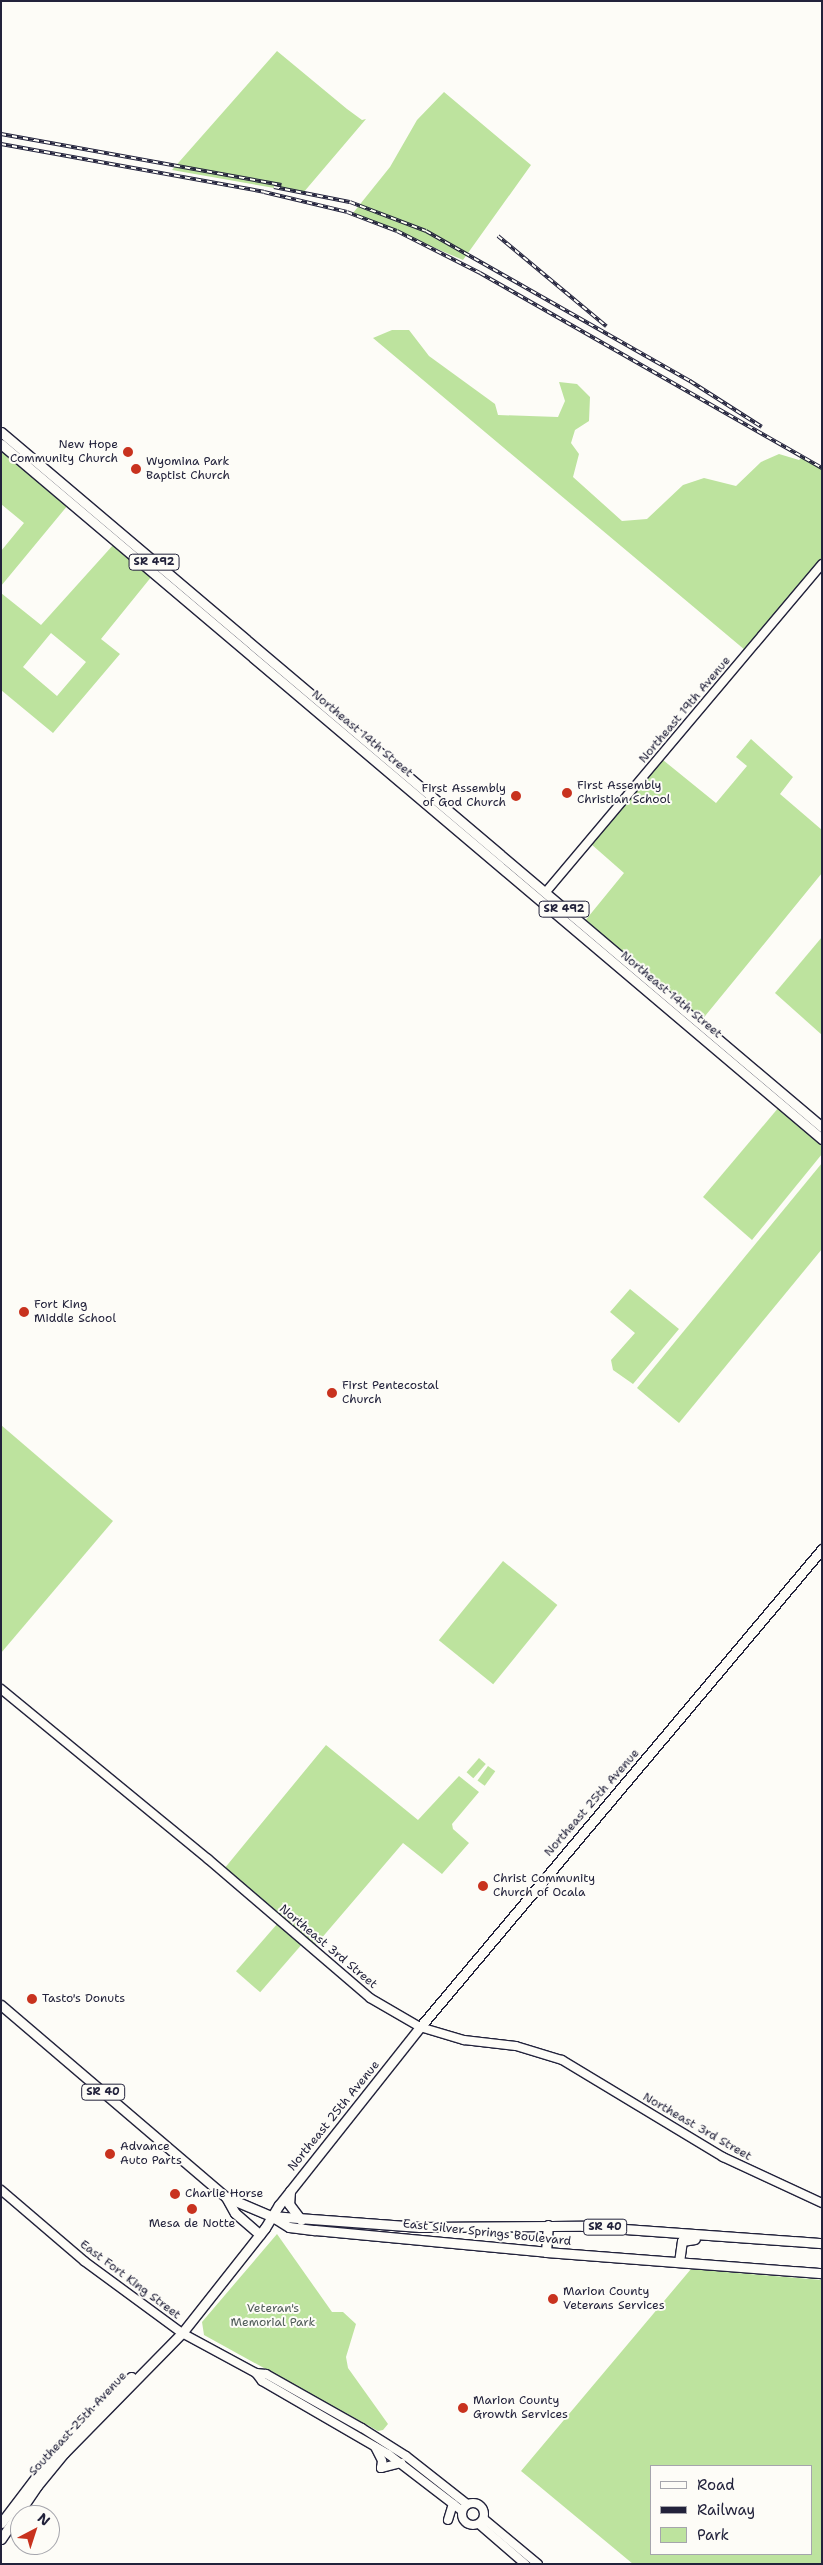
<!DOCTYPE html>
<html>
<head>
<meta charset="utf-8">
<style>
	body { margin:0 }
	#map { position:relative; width:823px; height:2565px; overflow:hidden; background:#fdfcf7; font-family:"Shantell Sans",sans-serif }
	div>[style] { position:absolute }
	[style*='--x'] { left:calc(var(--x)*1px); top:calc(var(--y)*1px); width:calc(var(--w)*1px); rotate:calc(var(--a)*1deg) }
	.green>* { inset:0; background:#bde39e; transform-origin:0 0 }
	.roads { filter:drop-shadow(1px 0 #22223b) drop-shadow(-1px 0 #22223b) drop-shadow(0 1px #22223b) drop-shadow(0 -1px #22223b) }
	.tertiary>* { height:8px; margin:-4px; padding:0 4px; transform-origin:4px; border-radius:4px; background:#fdfcf7 }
	.tertiary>.ring { margin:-4px; padding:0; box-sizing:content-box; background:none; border:8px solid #fdfcf7; border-radius:50% }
	.secondary>* { height:9px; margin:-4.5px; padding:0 4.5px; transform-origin:4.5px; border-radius:4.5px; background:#fdfcf7 }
	.primary>* { height:9px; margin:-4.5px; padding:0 4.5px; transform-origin:4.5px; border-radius:4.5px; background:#fdfcf7 }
	.rail>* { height:4px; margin-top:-2px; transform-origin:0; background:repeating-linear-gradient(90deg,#fdfcf7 0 5.5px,#22223b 0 11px); box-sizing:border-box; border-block:1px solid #22223b }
	.dots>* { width:14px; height:14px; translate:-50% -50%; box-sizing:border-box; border:2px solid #fdfcf7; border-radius:50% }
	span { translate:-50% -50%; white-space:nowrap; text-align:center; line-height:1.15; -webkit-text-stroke:4px #fdfcf7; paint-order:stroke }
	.shield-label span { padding:1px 4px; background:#fdfcf7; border:1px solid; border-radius:4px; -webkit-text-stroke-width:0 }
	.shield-label { font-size:11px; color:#22223b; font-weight:700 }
	.poi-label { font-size:12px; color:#22223b }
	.right { translate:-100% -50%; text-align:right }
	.left { translate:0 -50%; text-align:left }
	.street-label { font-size:12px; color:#22223b }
	.park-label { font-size:12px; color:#505c59 }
	.frame { position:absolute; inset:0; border:2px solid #22223b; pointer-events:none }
	.legend { position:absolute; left:650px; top:2465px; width:162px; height:90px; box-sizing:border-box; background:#fdfcf7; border:1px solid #a5a5ac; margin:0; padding:6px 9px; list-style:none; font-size:15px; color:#22223b }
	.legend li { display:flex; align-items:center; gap:10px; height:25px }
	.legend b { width:25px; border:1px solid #a5a5ac }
	.north { position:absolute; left:10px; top:2505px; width:50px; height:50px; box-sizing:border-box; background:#fdfcf7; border:1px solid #a5a5ac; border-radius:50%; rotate:40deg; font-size:14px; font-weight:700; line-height:20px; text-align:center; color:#22223b }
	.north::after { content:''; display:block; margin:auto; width:18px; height:22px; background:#c8321e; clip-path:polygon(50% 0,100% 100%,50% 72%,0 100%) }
</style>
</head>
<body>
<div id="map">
	<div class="green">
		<i style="clip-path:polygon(277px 51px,347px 109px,362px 120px,366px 119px,303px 193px,172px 170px)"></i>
		<i style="clip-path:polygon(444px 92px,531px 165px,463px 260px,353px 213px,390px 167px,417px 120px)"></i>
		<i style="clip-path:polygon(392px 330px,409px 330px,429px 356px,495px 404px,498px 415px,558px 417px,565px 401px,559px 382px,577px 384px,590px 397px,589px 421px,575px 430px,571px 443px,579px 454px,573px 477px,622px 521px,647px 519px,683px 485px,704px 478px,736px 486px,761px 462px,779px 454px,799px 460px,802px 457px,822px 468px,822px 560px,745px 650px,373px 338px)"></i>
		<i style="clip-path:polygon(1px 448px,68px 505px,1px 586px,1px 551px,24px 523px,1px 504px)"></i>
		<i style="clip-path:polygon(evenodd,114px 544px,152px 576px,101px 639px,120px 654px,53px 733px,1px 690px,1px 593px,41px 625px,114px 544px,51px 633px,86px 662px,57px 696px,23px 667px,51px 633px)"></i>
		<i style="clip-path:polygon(751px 739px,793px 777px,780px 794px,822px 830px,822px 873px,701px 1021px,584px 922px,624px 873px,591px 844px,663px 760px,716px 803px,747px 766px,736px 757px)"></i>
		<i style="clip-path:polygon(822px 937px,822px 1035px,775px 993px)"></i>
		<i style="clip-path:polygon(779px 1107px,822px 1143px,822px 1154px,752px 1240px,703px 1197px)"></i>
		<i style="clip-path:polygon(822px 1163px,822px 1249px,679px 1423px,637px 1388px)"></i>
		<i style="clip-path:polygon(630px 1289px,679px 1329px,633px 1384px,613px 1370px,611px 1360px,635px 1333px,610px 1312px)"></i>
		<i style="clip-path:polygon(1px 1425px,113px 1521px,1px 1653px)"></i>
		<i style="left:503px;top:1561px;width:70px;height:102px;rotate:39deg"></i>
		<i style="clip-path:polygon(326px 1745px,418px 1820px,459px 1776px,479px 1792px,452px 1824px,453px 1829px,469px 1843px,442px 1874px,403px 1843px,314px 1947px,224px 1869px)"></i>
		<i style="left:479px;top:1758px;width:9px;height:19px;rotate:41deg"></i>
		<i style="left:488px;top:1766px;width:9px;height:18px;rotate:36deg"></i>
		<i style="left:278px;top:1923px;width:32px;height:64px;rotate:41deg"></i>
		<i style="clip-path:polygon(277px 2234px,332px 2312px,343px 2312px,356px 2324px,346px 2357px,348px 2368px,388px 2424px,383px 2430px,378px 2431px,204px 2335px,202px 2322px)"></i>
		<i style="clip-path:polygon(evenodd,691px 2269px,822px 2280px,822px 2564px,633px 2564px,521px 2471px,691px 2269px,652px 2466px,812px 2466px,812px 2554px,652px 2554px,652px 2466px)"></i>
	</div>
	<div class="roads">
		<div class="tertiary">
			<i style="--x:545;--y:893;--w:430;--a:-49.9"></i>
			<i style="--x:1;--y:1689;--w:268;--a:39.4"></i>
			<i style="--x:208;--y:1859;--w:213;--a:40.6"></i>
			<i style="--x:370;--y:1998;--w:58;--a:30.1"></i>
			<i style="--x:420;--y:2027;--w:46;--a:16.5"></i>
			<i style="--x:464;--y:2040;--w:52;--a:6.6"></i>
			<i style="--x:516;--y:2046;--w:48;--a:16.9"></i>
			<i style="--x:562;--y:2060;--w:188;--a:31.1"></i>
			<i style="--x:723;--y:2157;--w:109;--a:24.9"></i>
			<i style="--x:1;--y:2190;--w:109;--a:40.5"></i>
			<i style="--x:84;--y:2261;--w:122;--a:36.3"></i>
			<i style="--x:182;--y:2333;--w:84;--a:28.4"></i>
			<i style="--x:256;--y:2373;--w:10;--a:6"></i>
			<i style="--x:266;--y:2374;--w:110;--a:29.4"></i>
			<i style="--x:362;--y:2428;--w:52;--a:32.5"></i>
			<i style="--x:406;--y:2456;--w:78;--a:38.2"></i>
			<i style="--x:256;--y:2373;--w:10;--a:53"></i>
			<i style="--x:262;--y:2381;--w:146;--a:30.1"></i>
			<i style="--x:388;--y:2454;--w:92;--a:37.5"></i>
			<i style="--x:375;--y:2447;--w:16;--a:63"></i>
			<i style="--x:382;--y:2461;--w:7;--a:98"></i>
			<i style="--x:381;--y:2468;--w:21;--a:-14"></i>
			<i class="ring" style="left:462px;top:2503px;width:14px;height:14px"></i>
			<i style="--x:484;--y:2519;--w:70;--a:39.8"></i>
			<i style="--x:448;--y:2520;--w:17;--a:-73"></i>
			<i style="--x:480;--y:2525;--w:60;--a:40.9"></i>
		</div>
		<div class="secondary">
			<i style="--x:290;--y:2191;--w:13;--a:94"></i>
			<i style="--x:289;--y:2204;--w:20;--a:53"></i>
			<i style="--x:226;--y:2197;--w:18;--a:61"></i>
			<i style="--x:235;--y:2213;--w:33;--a:41"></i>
			<i style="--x:1;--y:2523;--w:94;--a:-52.8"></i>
			<i style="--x:58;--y:2448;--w:102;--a:-44.2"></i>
			<i style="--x:1;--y:2539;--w:64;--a:-55.8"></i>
			<i style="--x:37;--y:2486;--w:43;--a:-50.7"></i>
			<i style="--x:64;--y:2453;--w:168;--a:-45.5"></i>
			<i style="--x:182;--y:2333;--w:134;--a:-51.7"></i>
			<i style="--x:265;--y:2228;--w:27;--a:-59"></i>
			<i style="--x:279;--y:2205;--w:227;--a:-51.6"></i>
			<i style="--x:420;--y:2027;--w:625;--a:-49.94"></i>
		</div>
		<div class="primary">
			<i style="--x:1;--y:432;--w:1076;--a:40.25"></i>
			<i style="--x:1;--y:444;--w:1076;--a:40.25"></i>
			<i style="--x:1;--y:2005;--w:296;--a:40.5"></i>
			<i style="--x:226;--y:2197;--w:49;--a:22.9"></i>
			<i style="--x:271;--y:2216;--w:149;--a:4.2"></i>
			<i style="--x:420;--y:2227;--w:163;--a:-0.4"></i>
			<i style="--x:583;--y:2226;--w:240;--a:4.1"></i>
			<i style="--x:276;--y:2219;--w:15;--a:32"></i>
			<i style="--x:289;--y:2227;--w:26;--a:7"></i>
			<i style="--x:315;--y:2230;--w:232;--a:5.4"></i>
			<i style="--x:546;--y:2252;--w:277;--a:4.4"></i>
			<i style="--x:546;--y:2252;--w:27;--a:-86"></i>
			<i style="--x:679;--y:2262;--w:21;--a:-82"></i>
			<i style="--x:682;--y:2241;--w:13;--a:-9"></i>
		</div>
	</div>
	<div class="rail">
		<i style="--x:1;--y:134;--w:285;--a:10.3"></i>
		<i style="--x:1;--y:144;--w:267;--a:10.3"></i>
		<i style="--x:264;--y:192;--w:85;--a:13.5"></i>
		<i style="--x:347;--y:212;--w:53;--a:20.8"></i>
		<i style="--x:397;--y:231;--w:93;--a:26.8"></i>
		<i style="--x:480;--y:273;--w:394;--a:29.7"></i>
		<i style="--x:274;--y:187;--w:77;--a:11.2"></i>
		<i style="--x:350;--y:202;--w:81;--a:20.9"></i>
		<i style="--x:426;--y:231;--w:304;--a:29.6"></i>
		<i style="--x:690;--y:381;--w:85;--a:32.6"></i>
		<i style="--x:498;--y:236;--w:141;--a:39.8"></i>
	</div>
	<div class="dots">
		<i style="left:128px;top:452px;background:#c8321e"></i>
		<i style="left:136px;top:469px;background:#c8321e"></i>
		<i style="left:567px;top:793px;background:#c8321e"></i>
		<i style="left:516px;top:796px;background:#c8321e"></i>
		<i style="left:24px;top:1312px;background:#c8321e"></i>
		<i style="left:332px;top:1393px;background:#c8321e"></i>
		<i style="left:483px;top:1886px;background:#c8321e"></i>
		<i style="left:32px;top:1999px;background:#c8321e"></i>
		<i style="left:110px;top:2154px;background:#c8321e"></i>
		<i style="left:175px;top:2194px;background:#c8321e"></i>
		<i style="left:192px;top:2209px;background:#c8321e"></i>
		<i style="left:553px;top:2299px;background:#c8321e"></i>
		<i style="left:463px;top:2408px;background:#c8321e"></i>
	</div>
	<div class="shield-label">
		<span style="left:154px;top:562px">SR 492</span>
		<span style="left:564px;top:909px">SR 492</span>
		<span style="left:103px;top:2092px">SR 40</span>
		<span style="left:605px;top:2227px">SR 40</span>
	</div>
	<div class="poi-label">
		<span class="right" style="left:118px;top:452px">New Hope<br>Community Church</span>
		<span class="left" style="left:146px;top:469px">Wyomina Park<br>Baptist Church</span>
		<span class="left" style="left:577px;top:793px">First Assembly<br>Christian School</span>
		<span class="right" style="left:506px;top:796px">First Assembly<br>of God Church</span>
		<span class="left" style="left:34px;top:1312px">Fort King<br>Middle School</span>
		<span class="left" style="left:342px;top:1393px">First Pentecostal<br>Church</span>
		<span class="left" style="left:493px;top:1886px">Christ Community<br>Church of Ocala</span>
		<span class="left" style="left:42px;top:1999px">Tasto's Donuts</span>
		<span class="left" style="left:120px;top:2154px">Advance<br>Auto Parts</span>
		<span class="left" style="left:185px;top:2194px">Charlie Horse</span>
		<span style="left:192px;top:2224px">Mesa de Notte</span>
		<span class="left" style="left:563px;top:2299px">Marion County<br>Veterans Services</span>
		<span class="left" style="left:473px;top:2408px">Marion County<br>Growth Services</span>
	</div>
	<div class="street-label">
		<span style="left:685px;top:710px;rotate:-50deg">Northeast 19th Avenue</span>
		<span style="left:362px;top:734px;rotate:40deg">Northeast 14th Street</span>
		<span style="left:671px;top:995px;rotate:40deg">Northeast 14th Street</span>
		<span style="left:592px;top:1803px;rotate:-49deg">Northeast 25th Avenue</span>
		<span style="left:328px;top:1947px;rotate:40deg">Northeast 3rd Street</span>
		<span style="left:334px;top:2116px;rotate:-51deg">Northeast 25th Avenue</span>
		<span style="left:697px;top:2127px;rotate:30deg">Northeast 3rd Street</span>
		<span style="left:487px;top:2233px;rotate:6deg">East Silver Springs Boulevard</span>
		<span style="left:130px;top:2280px;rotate:37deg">East Fort King Street</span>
		<span style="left:78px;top:2424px;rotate:-47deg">Southeast 25th Avenue</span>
	</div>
	<div class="park-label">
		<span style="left:273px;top:2316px">Veteran's<br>Memorial Park</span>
	</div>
	<div class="frame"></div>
	<ul class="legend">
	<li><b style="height:6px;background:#fdfcf7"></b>Road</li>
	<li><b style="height:6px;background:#22223b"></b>Railway</li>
	<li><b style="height:14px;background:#bde39e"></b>Park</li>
	</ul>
	<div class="north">N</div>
</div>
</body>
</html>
